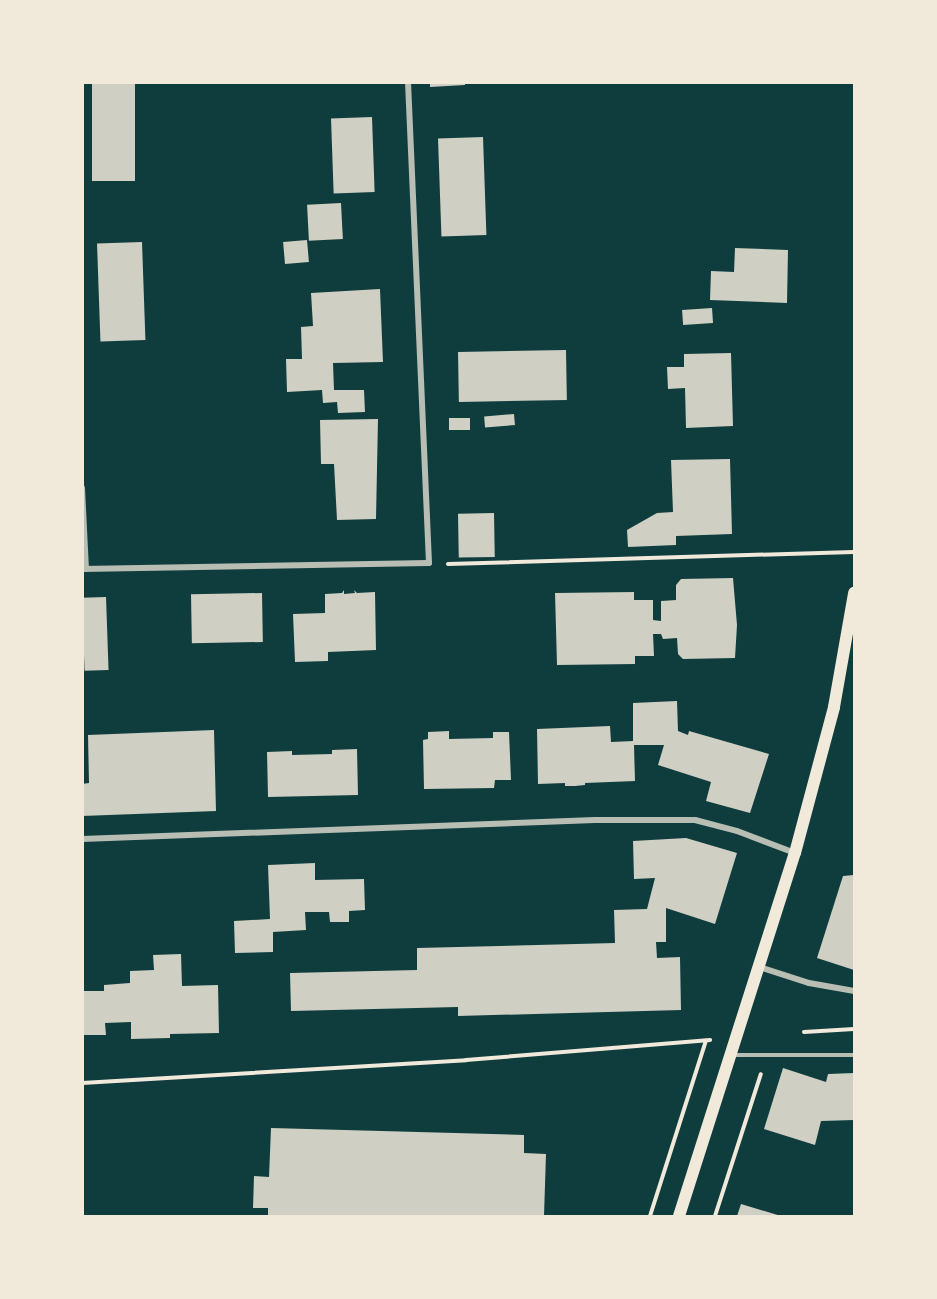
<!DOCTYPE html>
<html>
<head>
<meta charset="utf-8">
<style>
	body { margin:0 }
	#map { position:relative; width:937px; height:1299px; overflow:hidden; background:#0f3d3e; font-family:Commissioner,sans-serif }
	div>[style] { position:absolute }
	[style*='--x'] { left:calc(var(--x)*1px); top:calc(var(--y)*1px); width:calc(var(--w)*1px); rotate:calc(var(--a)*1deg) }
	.building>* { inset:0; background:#cfcfc3; transform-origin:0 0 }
	.path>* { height:4px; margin:-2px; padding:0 2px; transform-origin:2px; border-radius:2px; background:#f1e9da }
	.service>* { height:4.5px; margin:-2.25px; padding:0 2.25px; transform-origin:2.25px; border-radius:2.25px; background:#b8beb3 }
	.minor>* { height:6px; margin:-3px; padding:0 3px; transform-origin:3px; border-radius:3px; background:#b8beb3 }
	.secondary>* { height:12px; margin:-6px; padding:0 6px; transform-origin:6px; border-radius:6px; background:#f1e9da }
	span { translate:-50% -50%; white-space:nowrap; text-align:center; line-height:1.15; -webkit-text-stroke:6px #f1e9da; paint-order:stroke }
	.frame { position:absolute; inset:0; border:84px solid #f1e9da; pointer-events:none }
</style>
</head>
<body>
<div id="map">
	<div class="building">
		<i style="left:92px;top:82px;width:43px;height:99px"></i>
		<i style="clip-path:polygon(430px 82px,465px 82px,465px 85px,430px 87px)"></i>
		<i style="left:372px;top:117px;width:75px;height:41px;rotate:88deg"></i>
		<i style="left:483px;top:137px;width:98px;height:45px;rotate:88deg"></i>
		<i style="left:341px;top:203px;width:36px;height:34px;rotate:87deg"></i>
		<i style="left:307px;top:240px;width:22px;height:24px;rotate:85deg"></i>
		<i style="left:142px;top:242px;width:98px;height:45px;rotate:88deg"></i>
		<i style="clip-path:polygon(735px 248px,788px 250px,787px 303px,710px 300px,711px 271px,734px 272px)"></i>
		<i style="clip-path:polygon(380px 289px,383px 362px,333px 363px,334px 390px,364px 390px,365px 412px,338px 413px,337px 402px,323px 403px,322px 390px,287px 392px,286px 359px,302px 359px,301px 327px,313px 326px,311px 293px)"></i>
		<i style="left:712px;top:308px;width:15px;height:30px;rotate:86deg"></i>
		<i style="left:566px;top:350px;width:50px;height:108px;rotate:89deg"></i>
		<i style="clip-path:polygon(731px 353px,733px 426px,686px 428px,685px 388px,668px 389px,667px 367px,684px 367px,684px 354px)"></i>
		<i style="left:514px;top:414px;width:11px;height:30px;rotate:85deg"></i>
		<i style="left:470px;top:418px;width:12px;height:21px;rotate:90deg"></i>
		<i style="clip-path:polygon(378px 419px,376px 519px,337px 520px,334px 464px,321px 464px,320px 420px)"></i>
		<i style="clip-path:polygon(730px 459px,732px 534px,676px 536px,676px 545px,628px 547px,627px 530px,657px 513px,673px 512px,671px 460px)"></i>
		<i style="left:494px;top:513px;width:44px;height:36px;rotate:89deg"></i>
		<i style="clip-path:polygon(733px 578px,737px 625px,735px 658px,683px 659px,678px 654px,677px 638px,663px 639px,661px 634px,653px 634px,654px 656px,635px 656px,635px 664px,557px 665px,555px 593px,634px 592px,634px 600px,653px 600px,653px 620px,661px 621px,661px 601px,676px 600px,676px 585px,681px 579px)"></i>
		<i style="clip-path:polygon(344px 590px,344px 594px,355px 593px,354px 590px,357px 593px,375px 592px,376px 650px,328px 652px,328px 661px,295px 662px,293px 614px,325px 613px,325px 594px,342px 593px)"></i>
		<i style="left:262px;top:593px;width:49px;height:71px;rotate:89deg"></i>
		<i style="left:106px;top:597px;width:73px;height:24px;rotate:88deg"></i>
		<i style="clip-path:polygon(677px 701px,678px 731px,688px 735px,689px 731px,769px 754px,750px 813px,706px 801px,711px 782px,658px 765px,664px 745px,634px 745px,635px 781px,585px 783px,585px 785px,575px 786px,565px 786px,565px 783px,538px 784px,537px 729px,610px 726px,611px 742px,633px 741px,633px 703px)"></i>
		<i style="clip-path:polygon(214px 730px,216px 811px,82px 816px,82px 784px,89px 783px,88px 735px)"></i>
		<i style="clip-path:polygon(449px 731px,449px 739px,493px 738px,493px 732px,509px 732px,511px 780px,495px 780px,494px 788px,424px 789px,423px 740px,428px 739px,428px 732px)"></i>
		<i style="clip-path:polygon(357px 749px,358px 795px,268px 797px,267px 752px,292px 751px,292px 755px,332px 754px,332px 750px)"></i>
		<i style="clip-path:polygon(686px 838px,737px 853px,715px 924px,666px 908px,666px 942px,656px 942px,657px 958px,680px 957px,681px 1010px,458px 1016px,458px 1007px,291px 1011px,290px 973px,417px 970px,417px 948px,615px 943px,614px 910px,647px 909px,655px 878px,634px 879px,633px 841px)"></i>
		<i style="clip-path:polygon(315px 863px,315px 880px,364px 879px,365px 910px,349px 911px,349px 922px,330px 922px,329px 912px,305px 912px,306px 930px,273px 932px,273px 952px,235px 953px,234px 921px,270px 919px,268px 865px)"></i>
		<i style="clip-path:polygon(854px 875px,854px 970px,817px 958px,843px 876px)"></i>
		<i style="clip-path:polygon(181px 954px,182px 986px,218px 985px,219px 1033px,170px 1034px,170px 1038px,131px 1039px,131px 1022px,105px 1023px,106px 1035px,82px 1035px,83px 991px,104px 991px,104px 985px,130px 983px,130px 971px,154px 970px,153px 955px)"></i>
		<i style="clip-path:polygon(783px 1068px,826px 1082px,828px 1074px,854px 1073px,854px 1120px,821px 1121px,815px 1145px,764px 1129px)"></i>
		<i style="clip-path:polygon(271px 1128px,524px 1135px,524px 1153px,546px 1154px,544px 1216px,268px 1216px,268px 1208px,253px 1208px,254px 1176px,269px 1177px)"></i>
		<i style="clip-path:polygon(741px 1204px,781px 1216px,737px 1216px)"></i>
	</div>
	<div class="path">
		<i style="--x:448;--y:564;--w:406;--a:-1.7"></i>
		<i style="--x:804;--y:1032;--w:50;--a:-3.4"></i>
		<i style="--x:82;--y:1083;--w:385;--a:-3.4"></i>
		<i style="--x:466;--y:1060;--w:245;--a:-4.7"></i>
		<i style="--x:650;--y:1216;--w:184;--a:-72.3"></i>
		<i style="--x:715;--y:1216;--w:149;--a:-72.1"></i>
	</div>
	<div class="service">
		<i style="--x:733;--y:1055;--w:121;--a:0"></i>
	</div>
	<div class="minor">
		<i style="--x:82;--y:488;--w:81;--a:87.2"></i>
		<i style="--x:82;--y:569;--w:347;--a:-1"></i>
		<i style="--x:429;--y:563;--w:481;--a:-92.5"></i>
		<i style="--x:82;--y:839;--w:513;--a:-2.12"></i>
		<i style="--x:595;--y:820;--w:100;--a:0"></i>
		<i style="--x:695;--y:820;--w:43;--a:14.7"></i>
		<i style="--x:737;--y:831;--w:62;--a:20.8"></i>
		<i style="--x:759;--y:967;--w:52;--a:17.7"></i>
		<i style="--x:809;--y:983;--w:46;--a:10.1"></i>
	</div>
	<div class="secondary">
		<i style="--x:679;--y:1216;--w:381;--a:-72.3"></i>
		<i style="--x:795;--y:853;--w:151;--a:-75"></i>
		<i style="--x:834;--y:707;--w:116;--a:-80"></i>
	</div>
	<div class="frame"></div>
</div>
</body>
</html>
